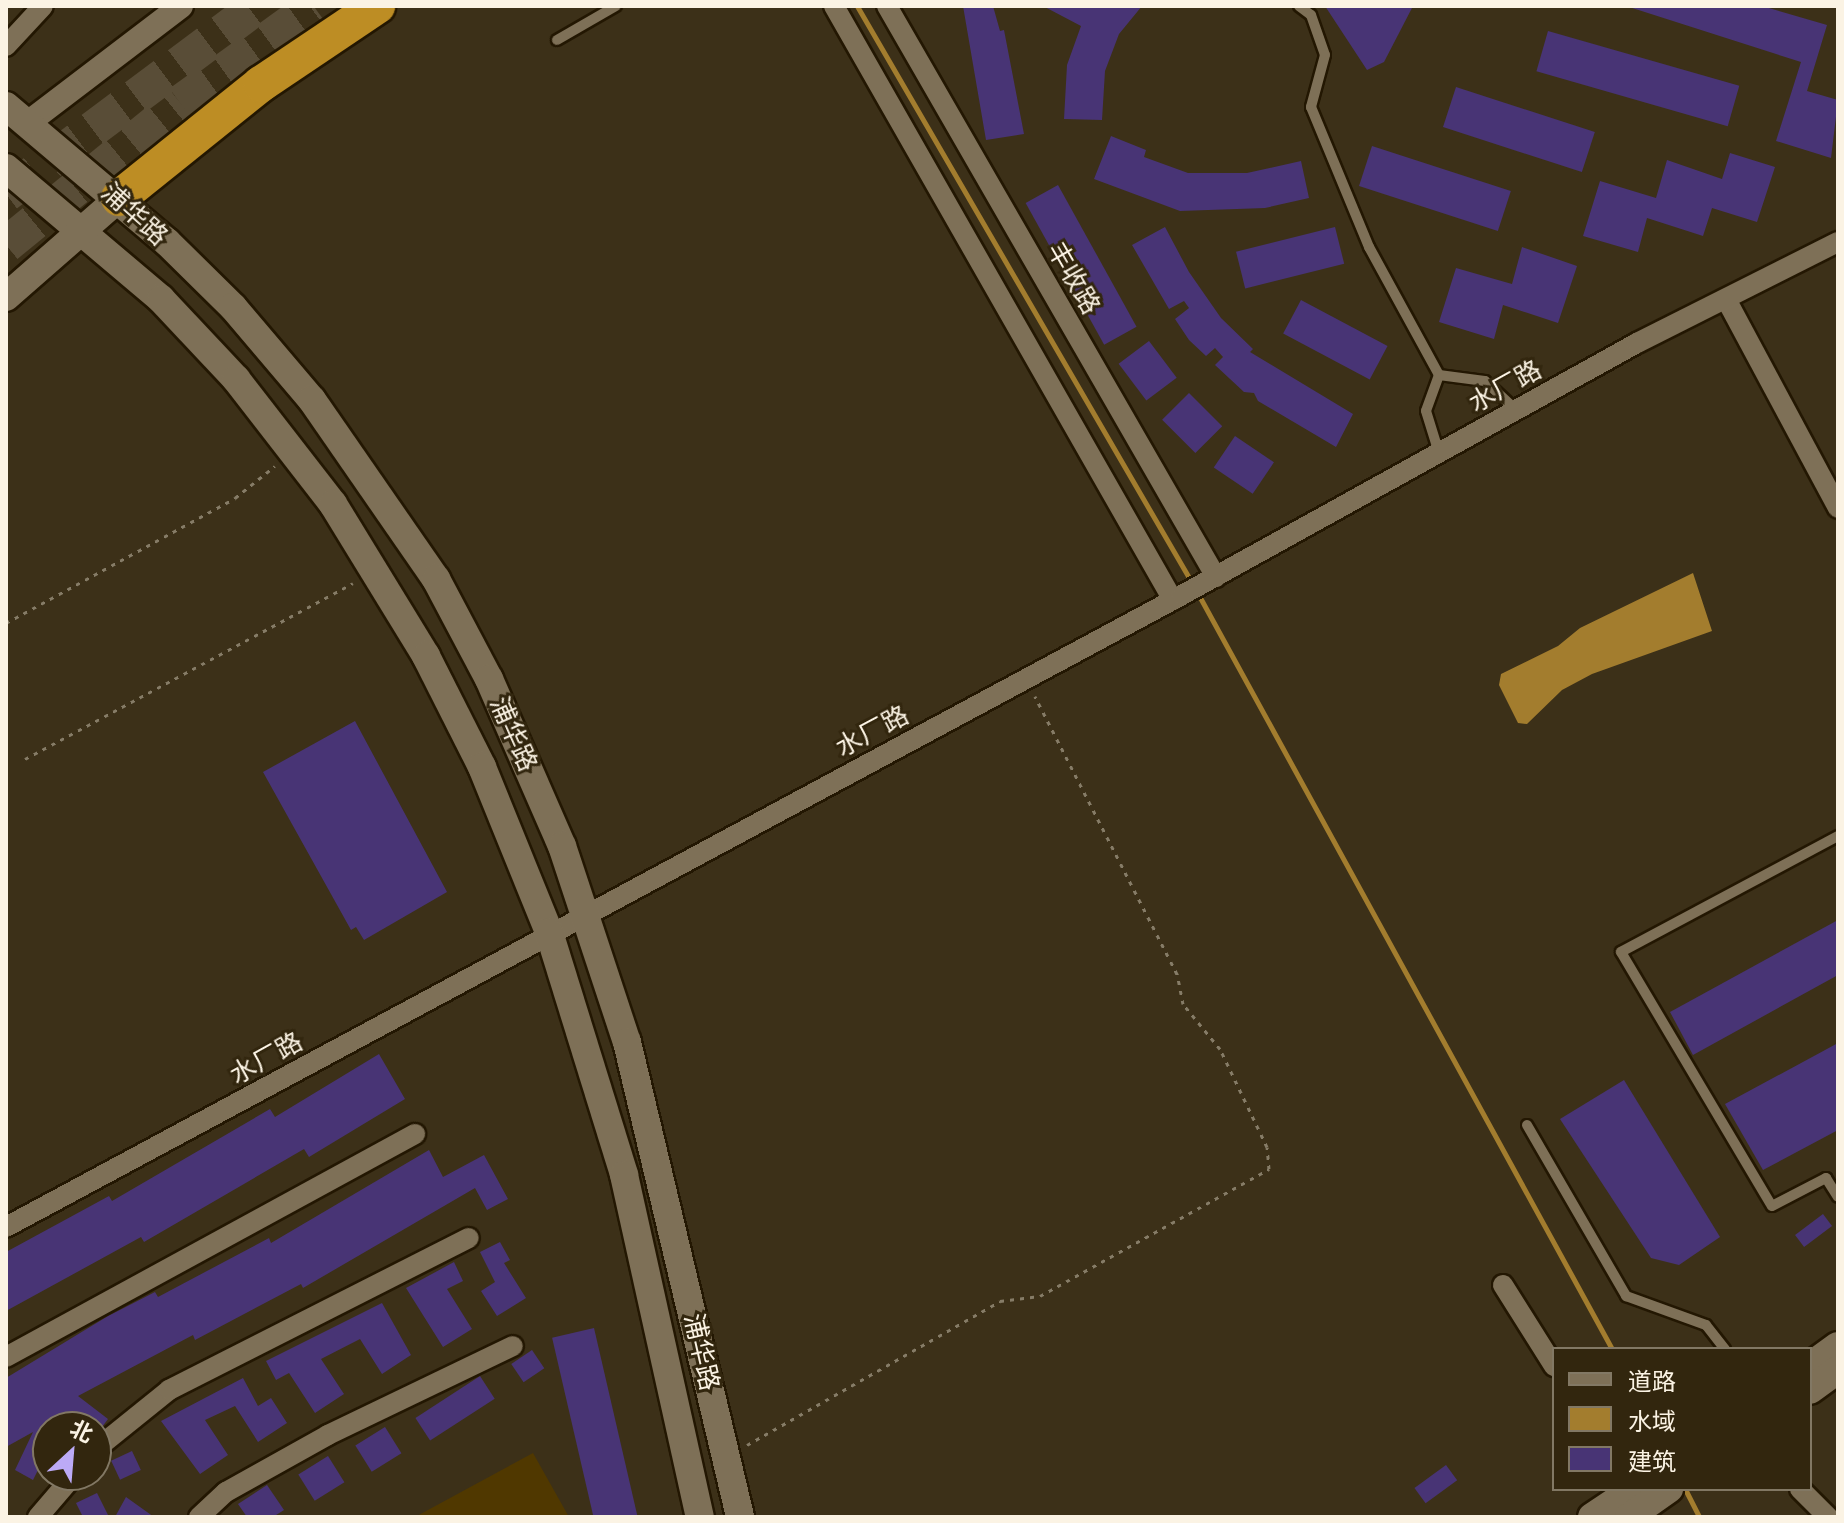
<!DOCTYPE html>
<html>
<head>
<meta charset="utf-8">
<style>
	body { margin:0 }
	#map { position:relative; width:1844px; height:1523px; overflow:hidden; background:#3c3018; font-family:Lora,"Noto Sans SC",serif }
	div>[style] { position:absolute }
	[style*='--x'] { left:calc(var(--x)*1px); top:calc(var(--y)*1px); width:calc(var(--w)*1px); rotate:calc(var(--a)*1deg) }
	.green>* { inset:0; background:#503800 }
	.water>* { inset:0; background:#a37d2e }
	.stream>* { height:5px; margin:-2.5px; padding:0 2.5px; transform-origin:2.5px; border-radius:2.5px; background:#a37d2e }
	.building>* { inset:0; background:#483475; transform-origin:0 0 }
	.motorway-tunnel>* { height:36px; margin-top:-18px; transform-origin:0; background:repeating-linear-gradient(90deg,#594d37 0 36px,transparent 0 54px) }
	.path>* { height:3px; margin-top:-1.5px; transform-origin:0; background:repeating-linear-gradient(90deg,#867c67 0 4px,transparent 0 10px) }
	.roads { filter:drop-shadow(2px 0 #231702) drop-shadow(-2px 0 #231702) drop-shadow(0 2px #231702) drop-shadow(0 -2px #231702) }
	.service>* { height:10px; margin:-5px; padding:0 5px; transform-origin:5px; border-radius:5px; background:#7e7057 }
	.minor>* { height:20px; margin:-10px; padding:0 10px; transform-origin:10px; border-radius:10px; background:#7e7057 }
	.tertiary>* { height:24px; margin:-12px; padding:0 12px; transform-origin:12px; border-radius:12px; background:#7e7057 }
	.secondary>* { height:28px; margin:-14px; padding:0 14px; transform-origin:14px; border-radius:14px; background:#7e7057 }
	.motorway>* { height:36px; margin:-18px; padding:0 18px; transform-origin:18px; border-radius:18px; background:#bd8d24 }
	span { translate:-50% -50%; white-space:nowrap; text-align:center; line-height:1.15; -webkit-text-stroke:6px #32260e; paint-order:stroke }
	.street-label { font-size:26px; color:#fbf3e4 }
	.frame { position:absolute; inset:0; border:8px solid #fbf3e4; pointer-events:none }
	.legend { position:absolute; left:1552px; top:1347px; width:260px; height:144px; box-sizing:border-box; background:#32260e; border:2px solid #827864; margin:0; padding:10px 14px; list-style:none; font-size:24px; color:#fbf3e4 }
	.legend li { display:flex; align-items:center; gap:16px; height:40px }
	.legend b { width:40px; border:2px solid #827864 }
	.north { position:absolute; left:32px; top:1411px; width:80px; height:80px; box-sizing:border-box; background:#32260e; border:2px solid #827864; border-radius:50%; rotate:26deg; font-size:22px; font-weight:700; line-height:32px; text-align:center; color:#fbf3e4 }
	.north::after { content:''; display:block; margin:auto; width:28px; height:36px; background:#bcaaf6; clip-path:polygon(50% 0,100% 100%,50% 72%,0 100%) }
</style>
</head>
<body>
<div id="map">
	<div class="green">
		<i style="clip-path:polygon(533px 1453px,569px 1517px,415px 1517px)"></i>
	</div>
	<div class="water">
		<i style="clip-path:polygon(1693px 573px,1712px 631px,1592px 674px,1562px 690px,1527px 724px,1518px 723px,1499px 685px,1501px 674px,1558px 646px,1580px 628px)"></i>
	</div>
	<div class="stream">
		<i style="--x:857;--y:6;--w:667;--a:59.86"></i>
		<i style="--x:1197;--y:592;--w:863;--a:61.27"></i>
		<i style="--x:1685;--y:1489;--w:31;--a:63"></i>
	</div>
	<div class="building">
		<i style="clip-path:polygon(963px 6px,993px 6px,1000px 31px,1004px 30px,1024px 134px,986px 140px)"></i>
		<i style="clip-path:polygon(1043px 6px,1142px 6px,1119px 34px,1105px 71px,1102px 120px,1064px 119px,1067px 65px,1081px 26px)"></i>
		<i style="clip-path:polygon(1325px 6px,1413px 6px,1384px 62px,1367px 70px)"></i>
		<i style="clip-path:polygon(1626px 6px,1762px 6px,1827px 25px,1807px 91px,1838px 100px,1831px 158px,1776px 141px,1801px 62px)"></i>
		<i style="left:1548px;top:31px;width:199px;height:42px;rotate:16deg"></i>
		<i style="left:1456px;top:87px;width:146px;height:42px;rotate:18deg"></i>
		<i style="clip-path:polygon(1111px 136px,1146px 150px,1144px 157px,1188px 173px,1247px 173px,1301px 161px,1309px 198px,1265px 208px,1180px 211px,1094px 179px)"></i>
		<i style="left:1372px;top:146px;width:146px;height:42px;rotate:18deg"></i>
		<i style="clip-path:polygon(1730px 153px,1775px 167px,1757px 222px,1712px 208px,1703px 236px,1647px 218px,1638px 252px,1583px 236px,1600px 181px,1656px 198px,1667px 160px,1722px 179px)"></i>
		<i style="left:1058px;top:185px;width:162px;height:37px;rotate:61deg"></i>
		<i style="clip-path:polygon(1165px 227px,1189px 272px,1221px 318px,1253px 349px,1250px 352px,1353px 414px,1336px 447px,1258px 401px,1254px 393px,1244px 392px,1215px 365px,1223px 357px,1215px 348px,1206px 356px,1189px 340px,1175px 319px,1189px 308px,1184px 301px,1169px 309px,1132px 245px)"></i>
		<i style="left:1335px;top:227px;width:38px;height:102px;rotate:76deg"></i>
		<i style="clip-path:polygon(1522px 247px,1577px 266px,1558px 323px,1503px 305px,1494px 339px,1439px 322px,1456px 268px,1512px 284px)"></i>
		<i style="left:1301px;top:300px;width:98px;height:38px;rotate:28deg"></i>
		<i style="left:1149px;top:341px;width:46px;height:38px;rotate:53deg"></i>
		<i style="left:1189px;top:393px;width:47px;height:38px;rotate:45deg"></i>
		<i style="left:1235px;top:436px;width:47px;height:38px;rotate:34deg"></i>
		<i style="clip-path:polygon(355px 721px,447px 892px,364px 940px,356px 927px,351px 930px,263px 772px)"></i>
		<i style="clip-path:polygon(1838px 920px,1838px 975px,1693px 1055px,1670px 1012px)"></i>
		<i style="clip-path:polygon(1838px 1043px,1838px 1130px,1763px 1170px,1725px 1104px)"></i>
		<i style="clip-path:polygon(379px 1054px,405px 1099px,309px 1157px,304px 1149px,144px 1242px,141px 1237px,6px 1311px,6px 1252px,109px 1196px,112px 1201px,270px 1109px,275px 1117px)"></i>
		<i style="clip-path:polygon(1624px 1080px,1720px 1237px,1679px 1265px,1651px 1258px,1560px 1119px)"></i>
		<i style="clip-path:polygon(429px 1150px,443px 1177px,484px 1155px,508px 1199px,487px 1210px,475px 1188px,303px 1288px,301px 1284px,195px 1340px,193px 1335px,78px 1396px,108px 1419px,102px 1427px,48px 1427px,48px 1450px,33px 1480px,15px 1470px,33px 1432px,6px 1447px,6px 1378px,108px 1316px,155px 1292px,158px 1297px,269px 1238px,271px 1243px)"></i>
		<i style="left:1823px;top:1214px;width:15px;height:35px;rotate:53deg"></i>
		<i style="clip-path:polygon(500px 1242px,510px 1260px,504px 1263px,526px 1298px,497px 1316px,481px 1291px,495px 1282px,480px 1252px)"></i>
		<i style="clip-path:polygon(454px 1262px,463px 1281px,447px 1289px,472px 1329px,443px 1347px,406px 1288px)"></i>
		<i style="clip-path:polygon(382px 1303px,411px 1355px,382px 1374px,360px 1339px,321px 1359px,344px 1394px,315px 1413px,289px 1373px,276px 1380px,266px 1361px)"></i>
		<i style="left:594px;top:1328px;width:194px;height:43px;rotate:77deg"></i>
		<i style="left:532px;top:1350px;width:22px;height:25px;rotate:56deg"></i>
		<i style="left:480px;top:1376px;width:27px;height:77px;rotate:57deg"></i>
		<i style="clip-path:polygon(243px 1378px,258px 1406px,271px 1398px,287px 1423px,258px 1442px,235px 1406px,205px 1420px,228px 1455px,200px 1474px,161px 1421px)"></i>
		<i style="left:385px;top:1427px;width:31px;height:35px;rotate:58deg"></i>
		<i style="left:132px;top:1451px;width:21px;height:23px;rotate:65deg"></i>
		<i style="left:328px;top:1456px;width:31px;height:35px;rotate:58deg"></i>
		<i style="left:1446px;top:1465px;width:19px;height:39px;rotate:54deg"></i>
		<i style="clip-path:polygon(267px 1485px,284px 1510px,273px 1517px,247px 1517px,238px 1504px)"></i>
		<i style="clip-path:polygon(97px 1493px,109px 1517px,83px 1517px,76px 1503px)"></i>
		<i style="clip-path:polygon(126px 1497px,154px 1517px,115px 1517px)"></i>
	</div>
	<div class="motorway-tunnel">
		<i style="--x:6;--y:194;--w:314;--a:-36.8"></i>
		<i style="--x:6;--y:245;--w:225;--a:-39.2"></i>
		<i style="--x:180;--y:103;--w:165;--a:-35.9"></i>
	</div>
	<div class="path">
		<i style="--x:6;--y:623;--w:261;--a:-28.6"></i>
		<i style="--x:235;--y:498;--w:51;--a:-38.7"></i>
		<i style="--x:25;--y:759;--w:372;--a:-28.2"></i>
		<i style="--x:747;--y:1445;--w:291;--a:-29.6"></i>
		<i style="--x:1000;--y:1301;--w:40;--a:-7.1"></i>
		<i style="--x:1040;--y:1296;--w:262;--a:-29"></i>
		<i style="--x:1269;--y:1169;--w:22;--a:-95"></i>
		<i style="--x:1267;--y:1147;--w:109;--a:-115.6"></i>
		<i style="--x:1220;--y:1049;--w:58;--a:-129.4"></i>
		<i style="--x:1183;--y:1004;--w:31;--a:-101"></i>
		<i style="--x:1177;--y:974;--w:312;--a:-117.1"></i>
	</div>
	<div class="roads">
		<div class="service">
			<i style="--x:1299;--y:6;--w:15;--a:37"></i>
			<i style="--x:1311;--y:15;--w:42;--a:70.7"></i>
			<i style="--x:1325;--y:55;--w:54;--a:105.1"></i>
			<i style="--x:1311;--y:107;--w:152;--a:67.5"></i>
			<i style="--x:1369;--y:247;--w:146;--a:61.3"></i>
			<i style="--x:1439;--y:375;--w:38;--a:110"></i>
			<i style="--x:1426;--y:411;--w:44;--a:72.8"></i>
			<i style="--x:557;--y:40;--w:68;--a:-30"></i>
			<i style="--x:1439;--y:375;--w:46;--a:7.4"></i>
			<i style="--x:1485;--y:381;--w:42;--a:43.1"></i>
			<i style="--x:1838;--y:836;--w:246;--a:151.9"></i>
			<i style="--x:1621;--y:952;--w:295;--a:59.3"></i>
			<i style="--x:1772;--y:1206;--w:61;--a:-27.4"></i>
			<i style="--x:1826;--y:1178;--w:22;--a:58"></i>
			<i style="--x:1527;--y:1125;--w:198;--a:59.9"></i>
			<i style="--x:1626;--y:1296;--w:85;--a:19.9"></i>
			<i style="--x:1706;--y:1325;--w:31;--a:52"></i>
		</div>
		<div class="minor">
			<i style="--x:834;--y:6;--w:684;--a:60.29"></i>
			<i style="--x:887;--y:6;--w:659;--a:60.05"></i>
			<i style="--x:6;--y:46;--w:54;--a:-47.2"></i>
			<i style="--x:1726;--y:299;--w:237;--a:61.8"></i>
			<i style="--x:6;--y:1227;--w:1335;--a:-28.25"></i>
			<i style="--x:1182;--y:595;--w:520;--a:-28.98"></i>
			<i style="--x:1637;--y:343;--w:225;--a:-26.7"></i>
			<i style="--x:1503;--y:1285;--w:96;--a:57.8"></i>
			<i style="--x:6;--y:1357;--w:466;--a:-28.6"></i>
			<i style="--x:96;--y:1449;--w:94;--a:-38.9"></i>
			<i style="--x:169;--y:1390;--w:336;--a:-26.9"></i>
			<i style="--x:1800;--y:1489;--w:40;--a:45"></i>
			<i style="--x:38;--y:1517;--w:55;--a:-49.4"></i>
			<i style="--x:199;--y:1517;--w:37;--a:-43"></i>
			<i style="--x:226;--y:1492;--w:117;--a:-29.2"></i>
			<i style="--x:328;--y:1435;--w:205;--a:-25.7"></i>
		</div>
		<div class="tertiary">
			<i style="--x:29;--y:122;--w:191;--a:-37.3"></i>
		</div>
		<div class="secondary">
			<i style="--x:6;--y:106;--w:211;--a:40.2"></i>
			<i style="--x:167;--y:242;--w:93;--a:44.6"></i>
			<i style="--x:233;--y:307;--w:122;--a:49.7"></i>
			<i style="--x:312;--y:400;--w:218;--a:55.3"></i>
			<i style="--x:436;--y:579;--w:113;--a:62.1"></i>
			<i style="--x:489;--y:679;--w:182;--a:66.4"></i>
			<i style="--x:562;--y:846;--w:206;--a:71.7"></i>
			<i style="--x:627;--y:1042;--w:488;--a:76.6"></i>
			<i style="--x:6;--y:168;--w:203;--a:40.2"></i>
			<i style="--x:161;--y:299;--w:110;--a:46.8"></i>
			<i style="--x:236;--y:379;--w:158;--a:52.2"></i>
			<i style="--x:333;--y:504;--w:178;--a:58.5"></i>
			<i style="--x:426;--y:656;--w:124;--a:63.2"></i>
			<i style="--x:482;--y:767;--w:178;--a:67.9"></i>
			<i style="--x:549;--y:932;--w:254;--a:72.8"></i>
			<i style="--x:624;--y:1175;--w:350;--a:77.5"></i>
			<i style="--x:6;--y:297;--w:150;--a:-41.2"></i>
			<i style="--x:1810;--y:1366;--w:34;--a:-36"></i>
			<i style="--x:1810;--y:1390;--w:34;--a:-36"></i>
			<i style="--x:1592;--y:1517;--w:50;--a:-33.7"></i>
			<i style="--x:1629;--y:1517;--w:49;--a:-35"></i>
		</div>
		<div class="motorway">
			<i style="--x:119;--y:198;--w:182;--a:-38.8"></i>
			<i style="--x:261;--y:84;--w:140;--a:-33.9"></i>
		</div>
	</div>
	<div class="street-label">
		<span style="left:135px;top:214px;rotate:42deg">浦华路</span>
		<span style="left:1074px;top:278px;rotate:60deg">丰收路</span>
		<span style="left:1505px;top:386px;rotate:-29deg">水厂路</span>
		<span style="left:872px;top:731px;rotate:-28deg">水厂路</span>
		<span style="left:514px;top:734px;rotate:66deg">浦华路</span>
		<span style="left:266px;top:1058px;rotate:-29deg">水厂路</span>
		<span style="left:702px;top:1352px;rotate:77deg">浦华路</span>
	</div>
	<div class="frame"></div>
	<ul class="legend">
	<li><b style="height:10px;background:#7e7057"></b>道路</li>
	<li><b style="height:22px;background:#a37d2e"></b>水域</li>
	<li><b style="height:22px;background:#483475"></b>建筑</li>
	</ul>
	<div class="north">北</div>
</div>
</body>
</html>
